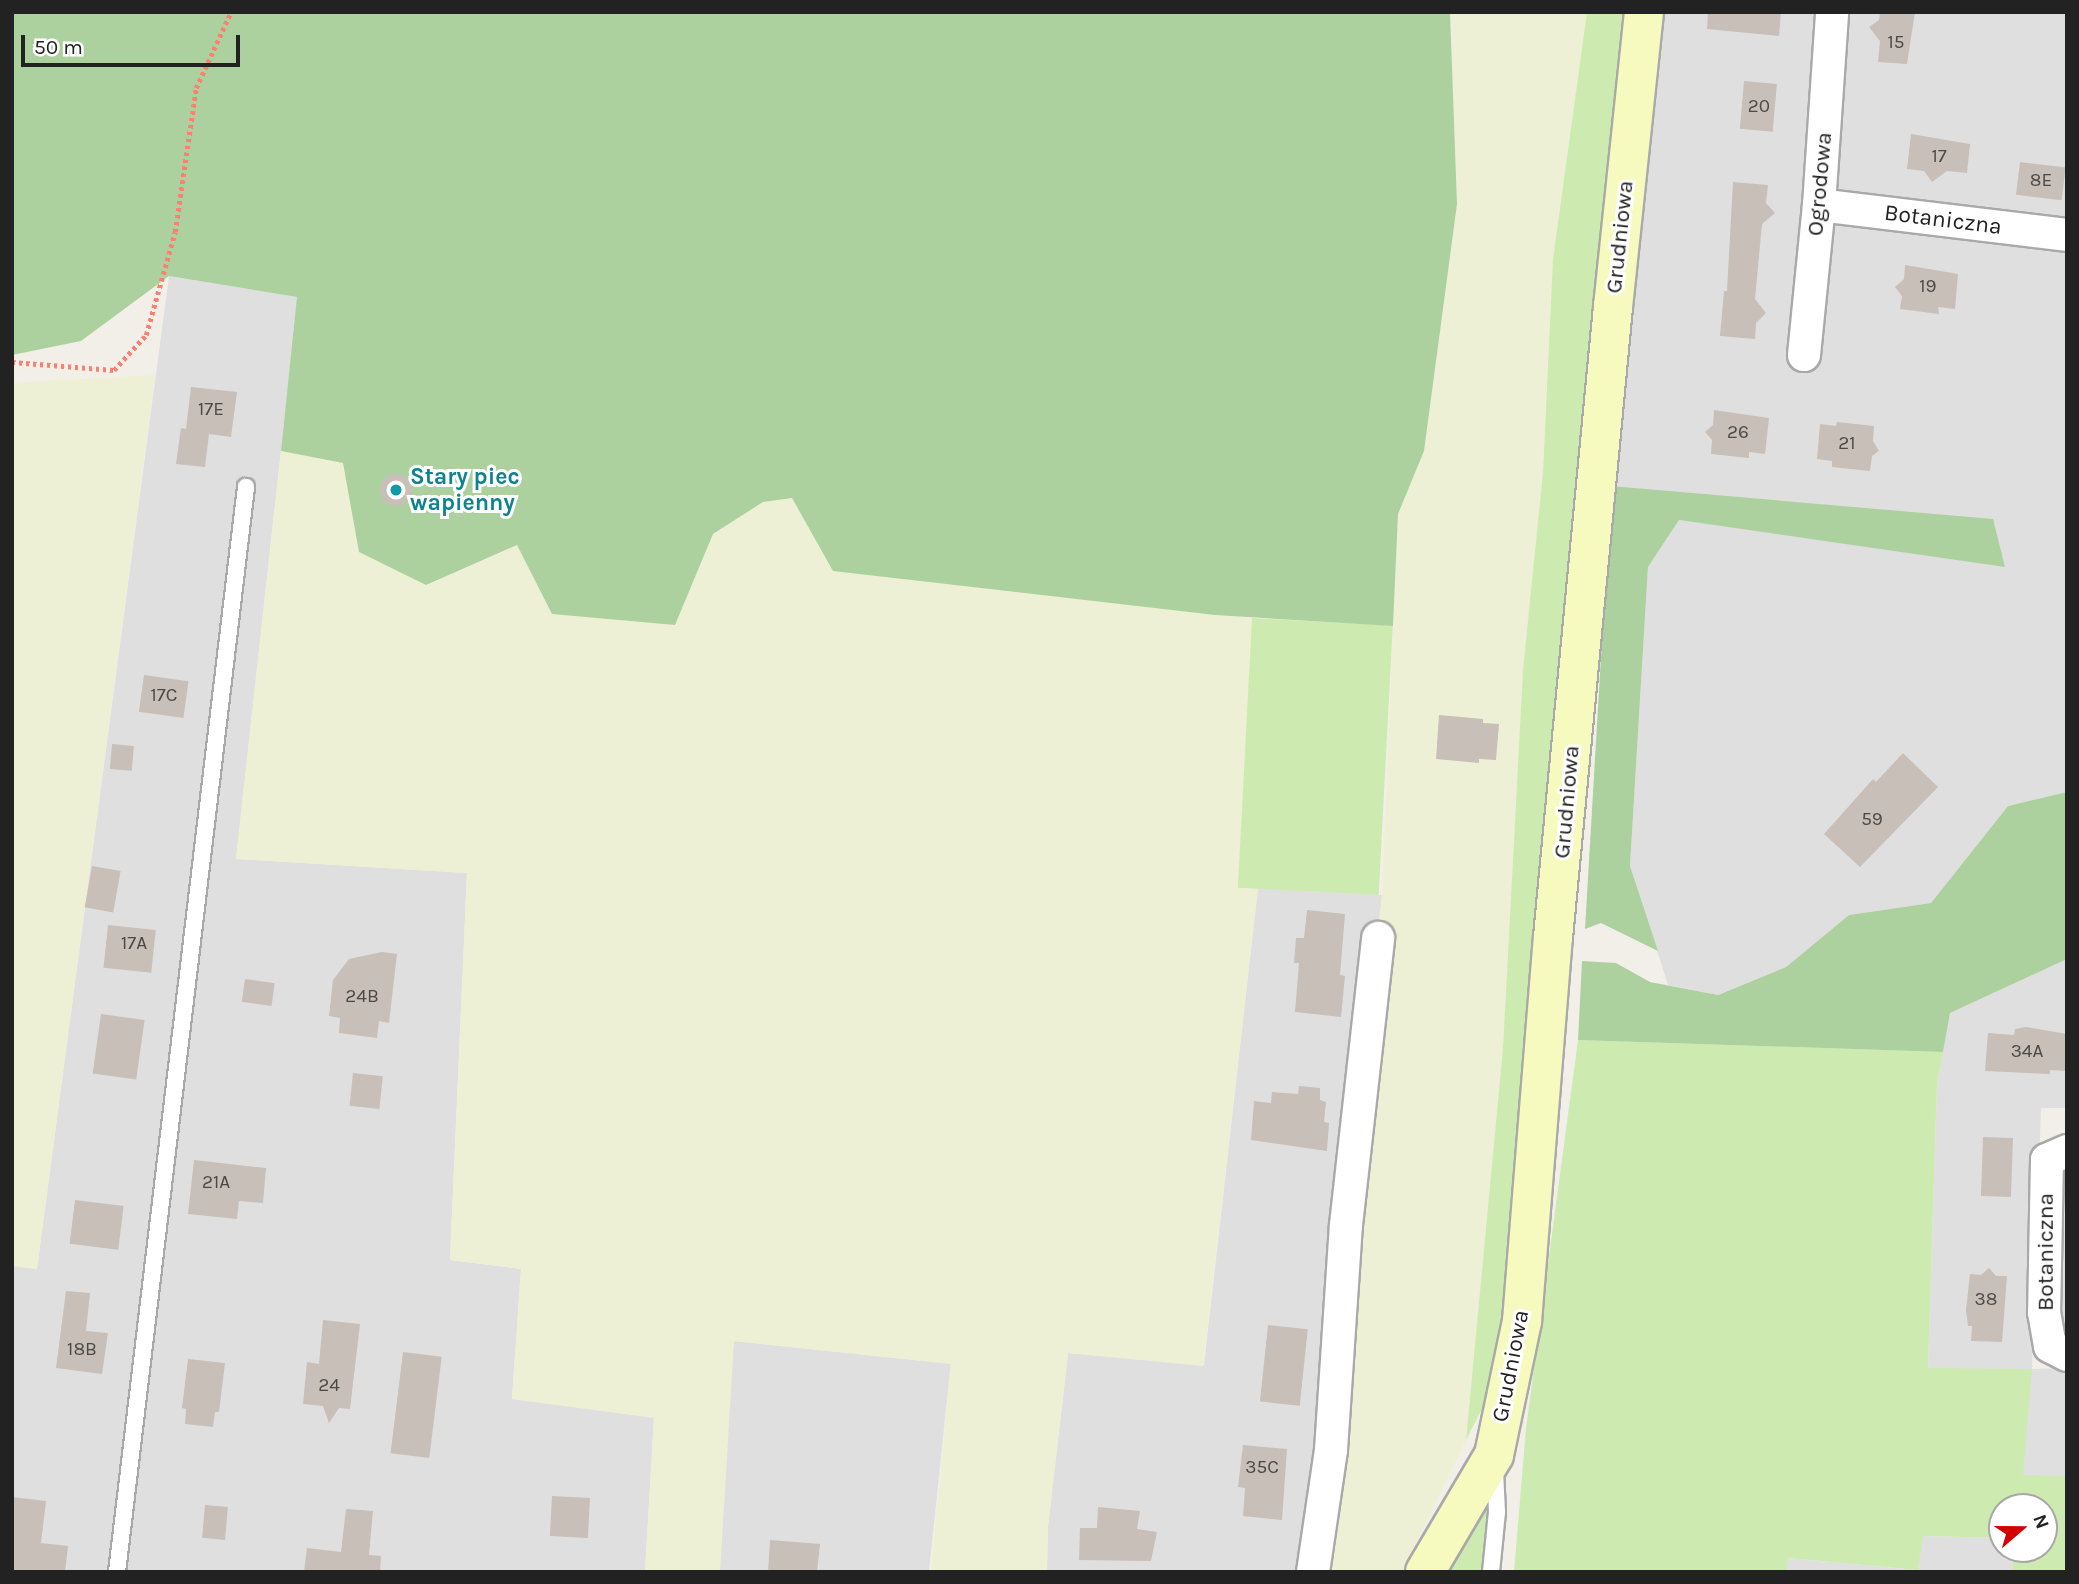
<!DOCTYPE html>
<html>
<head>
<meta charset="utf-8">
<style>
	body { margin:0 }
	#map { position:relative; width:2079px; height:1584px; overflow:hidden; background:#f2efe9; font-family:Karla,sans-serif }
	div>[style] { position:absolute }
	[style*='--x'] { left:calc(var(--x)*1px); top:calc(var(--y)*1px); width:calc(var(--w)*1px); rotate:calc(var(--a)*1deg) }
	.residential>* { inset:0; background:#e0dfdf; transform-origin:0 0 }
	.farmland>* { inset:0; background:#eef0d5 }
	.grass>* { inset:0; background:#cdebb0; transform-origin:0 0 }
	.forest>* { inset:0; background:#add19e }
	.building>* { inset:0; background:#c7bfb8; transform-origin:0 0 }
	.round { border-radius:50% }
	.path>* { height:4.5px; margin-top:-2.25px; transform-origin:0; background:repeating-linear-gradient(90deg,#fa8072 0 3.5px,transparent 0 7px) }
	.roads { filter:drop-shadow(2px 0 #a9a9a9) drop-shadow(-2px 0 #a9a9a9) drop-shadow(0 2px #a9a9a9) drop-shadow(0 -2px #a9a9a9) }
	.lane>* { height:16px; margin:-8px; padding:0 8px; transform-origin:8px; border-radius:8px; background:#fff }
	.street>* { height:32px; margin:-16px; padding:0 16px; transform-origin:16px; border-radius:16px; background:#fff }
	.secondary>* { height:38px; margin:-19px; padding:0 19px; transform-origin:19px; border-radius:19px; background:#f7fabf }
	.dots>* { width:19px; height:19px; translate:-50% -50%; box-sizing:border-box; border:4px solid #fff; border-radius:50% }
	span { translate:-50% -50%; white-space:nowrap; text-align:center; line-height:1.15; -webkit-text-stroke:6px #fff; paint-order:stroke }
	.number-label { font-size:19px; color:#4b4948 }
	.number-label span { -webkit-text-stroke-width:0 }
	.street-label { font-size:23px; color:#222 }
	.culture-label { font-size:23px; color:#0d838f; font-weight:700 }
	.left { translate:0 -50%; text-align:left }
	.frame { position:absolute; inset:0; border:14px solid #222; pointer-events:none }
	.north { position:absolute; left:1988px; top:1493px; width:70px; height:70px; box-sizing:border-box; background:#fff; border:2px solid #a7a7a7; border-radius:50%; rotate:70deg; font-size:19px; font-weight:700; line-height:28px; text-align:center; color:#222 }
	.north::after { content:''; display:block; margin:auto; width:24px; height:32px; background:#d40000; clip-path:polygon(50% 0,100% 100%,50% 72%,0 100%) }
	.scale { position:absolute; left:21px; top:35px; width:219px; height:32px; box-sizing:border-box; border:4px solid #222; border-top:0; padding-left:9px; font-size:21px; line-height:24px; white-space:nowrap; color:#222; -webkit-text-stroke:5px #fff; paint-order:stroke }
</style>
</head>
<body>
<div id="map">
	<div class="residential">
		<i style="clip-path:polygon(1655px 12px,2067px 12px,2067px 792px,2008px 806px,1931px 903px,1849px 915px,1786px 967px,1717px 995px,1668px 985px,1630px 866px,1648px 567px,1679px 520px,2005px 566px,1611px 486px)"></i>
		<i style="clip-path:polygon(169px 276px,298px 297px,236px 859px,467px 873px,450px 1260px,521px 1269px,512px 1399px,654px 1417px,645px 1572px,12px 1572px,12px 1266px,37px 1269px)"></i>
		<i style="clip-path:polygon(1258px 888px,1382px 895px,1310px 1572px,1047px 1572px,1048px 1527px,1068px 1353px,1204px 1365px)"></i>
		<i style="clip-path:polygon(2067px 959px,2067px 1108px,2041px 1108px,2032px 1369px,2067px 1368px,2067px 1476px,2023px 1476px,1928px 1369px,1937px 1083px,1950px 1013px)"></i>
		<i style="left:2067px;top:1183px;width:157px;height:6px;rotate:90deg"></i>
		<i style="left:734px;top:1341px;width:218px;height:231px;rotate:6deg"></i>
		<i style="clip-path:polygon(1922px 1536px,2002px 1538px,2002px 1549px,2013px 1549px,2013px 1572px,1786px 1572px,1787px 1558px,1918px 1570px)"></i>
	</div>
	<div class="farmland">
		<i style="clip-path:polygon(1450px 12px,1587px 12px,1553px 259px,1543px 472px,1523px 670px,1503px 1048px,1466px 1440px,1402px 1572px,1310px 1572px,1382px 895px,1398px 514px,1424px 450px,1457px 204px)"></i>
		<i style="clip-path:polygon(155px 375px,37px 1269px,12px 1266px,12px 383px)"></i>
		<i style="clip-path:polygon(281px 451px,343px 463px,426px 585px,518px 545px,675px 625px,713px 534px,764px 502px,792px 498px,833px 571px,1252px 618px,1258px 888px,1203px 1366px,1068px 1353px,1048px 1527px,1047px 1572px,931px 1572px,951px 1364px,734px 1341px,720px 1572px,645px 1572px,654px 1418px,512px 1399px,521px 1269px,450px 1260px,467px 873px,236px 859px)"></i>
	</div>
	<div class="grass">
		<i style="clip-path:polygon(1587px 12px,1623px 12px,1499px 1357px,1485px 1403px,1466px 1440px,1503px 1048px,1523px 670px,1543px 472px,1553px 259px)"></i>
		<i style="left:1252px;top:618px;width:141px;height:270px;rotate:3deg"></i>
		<i style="clip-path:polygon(1578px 1040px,1943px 1052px,1937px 1083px,1928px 1368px,2032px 1369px,2023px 1475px,2067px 1476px,2067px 1572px,2013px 1572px,2013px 1549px,2044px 1549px,2044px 1507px,2002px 1507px,2002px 1538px,1923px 1536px,1918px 1570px,1788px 1558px,1786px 1572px,1514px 1572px,1526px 1428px)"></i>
		<i style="clip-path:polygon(1489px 1499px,1482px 1572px,1439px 1572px)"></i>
	</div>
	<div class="forest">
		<i style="clip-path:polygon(12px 12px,1450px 12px,1457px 204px,1424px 451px,1398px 514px,1393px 626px,1215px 615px,833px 571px,792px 498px,763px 502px,713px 534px,675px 625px,552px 614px,517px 545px,426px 585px,359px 552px,343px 463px,281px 451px,297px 297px,169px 276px,81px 341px,12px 355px)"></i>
		<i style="clip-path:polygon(1611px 486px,1993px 519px,2005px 567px,1679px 520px,1648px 567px,1630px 866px,1658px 951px,1601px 923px,1585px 929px)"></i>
		<i style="clip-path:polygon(2067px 792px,2067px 959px,1950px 1013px,1943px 1052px,1578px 1040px,1582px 961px,1616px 963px,1650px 982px,1718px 995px,1786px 967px,1849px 915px,1931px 903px,2008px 806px)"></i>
	</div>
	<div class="building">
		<i style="clip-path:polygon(1708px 12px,1781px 12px,1779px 36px,1707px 29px)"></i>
		<i style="clip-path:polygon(1880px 12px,1915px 12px,1907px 64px,1878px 62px,1880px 41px,1869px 27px,1879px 20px)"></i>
		<i style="left:1744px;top:81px;width:33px;height:48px;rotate:5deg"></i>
		<i style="clip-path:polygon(1911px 134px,1970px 144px,1967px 173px,1947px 171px,1932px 182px,1924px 171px,1907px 169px)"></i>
		<i style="left:2020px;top:162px;width:46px;height:33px;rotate:7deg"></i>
		<i style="clip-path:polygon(1733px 182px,1768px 185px,1766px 203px,1775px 213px,1762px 224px,1755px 299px,1766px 313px,1756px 323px,1755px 339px,1720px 336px,1724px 291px,1727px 291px)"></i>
		<i style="clip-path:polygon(1905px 265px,1958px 274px,1955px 309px,1938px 307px,1939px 314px,1900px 309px,1902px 296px,1895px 287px,1904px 279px)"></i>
		<i style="clip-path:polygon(191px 387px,237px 392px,231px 437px,209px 434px,205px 467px,176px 464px,181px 428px,186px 429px)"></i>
		<i style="clip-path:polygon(1714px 410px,1769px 418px,1765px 454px,1749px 452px,1749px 458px,1711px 454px,1712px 440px,1705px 432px,1713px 425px)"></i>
		<i style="clip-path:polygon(1837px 422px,1874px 426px,1873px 441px,1879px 451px,1872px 456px,1870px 471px,1832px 467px,1832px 461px,1817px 459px,1820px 424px,1836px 426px)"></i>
		<i class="round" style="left:380px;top:474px;width:32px;height:32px"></i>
		<i style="left:144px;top:675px;width:45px;height:37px;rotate:8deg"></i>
		<i style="clip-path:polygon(1439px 715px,1483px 719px,1483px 723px,1499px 724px,1496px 760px,1479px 759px,1479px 763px,1436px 759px)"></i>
		<i style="left:112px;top:744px;width:22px;height:25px;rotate:5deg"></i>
		<i style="clip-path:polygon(1903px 753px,1938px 787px,1860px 867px,1824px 834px,1873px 779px,1876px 782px)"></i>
		<i style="left:92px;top:866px;width:29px;height:42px;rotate:10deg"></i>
		<i style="clip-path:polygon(1307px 910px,1345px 914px,1340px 975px,1345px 976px,1341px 1017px,1295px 1012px,1299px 963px,1294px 963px,1296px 938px,1304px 938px)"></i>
		<i style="left:108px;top:925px;width:48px;height:43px;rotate:6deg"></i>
		<i style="clip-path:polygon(382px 952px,397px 954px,389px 1023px,379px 1021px,377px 1038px,339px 1033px,340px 1018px,329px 1016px,333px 980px,349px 959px)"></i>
		<i style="left:245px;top:979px;width:30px;height:23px;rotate:8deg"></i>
		<i style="left:101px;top:1014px;width:44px;height:60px;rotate:8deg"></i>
		<i style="clip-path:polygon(2026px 1027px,2067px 1034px,2067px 1071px,2050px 1070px,2050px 1074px,1985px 1071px,1988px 1033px,2014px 1035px,2015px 1029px)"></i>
		<i style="left:353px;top:1073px;width:30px;height:33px;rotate:6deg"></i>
		<i style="clip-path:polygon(1299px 1086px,1320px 1088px,1320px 1100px,1326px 1102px,1324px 1122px,1329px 1123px,1327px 1151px,1251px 1140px,1254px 1101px,1271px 1103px,1272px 1092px,1298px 1094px)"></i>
		<i style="left:1983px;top:1137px;width:30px;height:59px;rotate:2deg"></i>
		<i style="clip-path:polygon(194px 1160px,266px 1168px,263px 1203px,239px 1201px,237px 1219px,188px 1214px)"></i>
		<i style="left:75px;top:1200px;width:49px;height:44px;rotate:7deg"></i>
		<i style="clip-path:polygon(1989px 1268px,1996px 1276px,2007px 1276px,2002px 1342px,1971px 1341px,1972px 1326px,1968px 1326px,1966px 1310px,1970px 1274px,1981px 1275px)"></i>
		<i style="clip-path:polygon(66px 1291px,90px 1293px,86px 1331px,108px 1333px,102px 1374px,56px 1368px)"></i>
		<i style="clip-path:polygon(323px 1320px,360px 1324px,350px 1409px,339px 1408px,329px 1423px,323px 1406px,303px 1404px,307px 1362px,319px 1364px)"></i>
		<i style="left:1268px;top:1325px;width:40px;height:77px;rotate:6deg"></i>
		<i style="left:403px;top:1352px;width:39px;height:102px;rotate:7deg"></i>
		<i style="clip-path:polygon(188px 1359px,225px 1363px,219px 1412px,215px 1412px,213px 1427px,185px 1424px,186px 1409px,182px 1408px)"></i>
		<i style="clip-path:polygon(1243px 1445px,1287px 1449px,1282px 1520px,1243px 1516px,1245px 1488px,1238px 1487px)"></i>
		<i style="left:552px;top:1496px;width:38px;height:40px;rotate:3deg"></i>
		<i style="clip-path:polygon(12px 1497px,46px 1501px,41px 1543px,68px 1546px,65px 1572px,12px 1572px)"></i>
		<i style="left:205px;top:1505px;width:23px;height:33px;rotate:5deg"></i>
		<i style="clip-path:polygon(1098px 1507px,1140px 1511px,1137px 1529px,1157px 1532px,1151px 1561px,1079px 1560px,1080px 1528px,1097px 1528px)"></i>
		<i style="clip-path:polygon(346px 1509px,373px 1511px,369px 1555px,381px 1556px,380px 1572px,304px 1572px,307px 1548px,341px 1552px)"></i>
		<i style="clip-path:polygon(770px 1540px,820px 1544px,817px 1572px,768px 1572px)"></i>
	</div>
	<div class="path">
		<i style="--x:12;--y:362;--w:102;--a:4.5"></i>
		<i style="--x:114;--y:370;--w:47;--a:-47.6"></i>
		<i style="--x:146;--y:335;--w:107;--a:-74.3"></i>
		<i style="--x:175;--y:232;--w:146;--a:-81.7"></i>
		<i style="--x:196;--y:88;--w:84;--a:-65.3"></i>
	</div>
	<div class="roads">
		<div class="lane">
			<i style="--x:117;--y:1572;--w:1093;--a:-83.22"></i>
			<i style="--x:1491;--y:1572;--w:60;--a:-84.3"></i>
			<i style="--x:1497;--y:1512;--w:41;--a:-92.8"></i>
		</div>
		<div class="street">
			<i style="--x:1819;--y:205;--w:250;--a:6.9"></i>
			<i style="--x:1804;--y:355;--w:151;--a:-84.3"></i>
			<i style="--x:1819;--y:205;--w:193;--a:-86.1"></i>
			<i style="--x:2067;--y:1151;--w:22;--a:156"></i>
			<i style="--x:2047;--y:1160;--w:152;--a:91.1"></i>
			<i style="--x:2044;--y:1312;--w:35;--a:80"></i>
			<i style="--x:2050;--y:1346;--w:19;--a:28"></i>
			<i style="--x:1313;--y:1572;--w:123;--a:-81.6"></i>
			<i style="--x:1331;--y:1450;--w:225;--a:-86.2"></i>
			<i style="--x:1346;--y:1225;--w:289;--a:-83.6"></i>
		</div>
		<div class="secondary">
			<i style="--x:1425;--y:1572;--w:136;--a:-59.5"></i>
			<i style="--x:1494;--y:1455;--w:137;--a:-78.2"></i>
			<i style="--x:1522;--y:1321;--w:385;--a:-85.4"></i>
			<i style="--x:1553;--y:937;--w:633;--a:-84.56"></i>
			<i style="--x:1613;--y:307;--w:297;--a:-84"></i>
		</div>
	</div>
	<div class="dots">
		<i style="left:396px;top:490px;background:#0f9aa8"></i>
	</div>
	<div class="number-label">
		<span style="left:1896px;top:43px">15</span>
		<span style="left:1759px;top:107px">20</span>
		<span style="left:1939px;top:157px">17</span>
		<span style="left:2041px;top:181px">8E</span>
		<span style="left:1928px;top:287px">19</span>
		<span style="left:211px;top:410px">17E</span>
		<span style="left:1738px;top:433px">26</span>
		<span style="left:1847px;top:444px">21</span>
		<span style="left:164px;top:696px">17C</span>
		<span style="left:1872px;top:820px">59</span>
		<span style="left:134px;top:944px">17A</span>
		<span style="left:362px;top:997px">24B</span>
		<span style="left:2027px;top:1052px">34A</span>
		<span style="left:216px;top:1183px">21A</span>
		<span style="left:1986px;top:1300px">38</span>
		<span style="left:82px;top:1350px">18B</span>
		<span style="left:329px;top:1386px">24</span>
		<span style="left:1262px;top:1468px">35C</span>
	</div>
	<div class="street-label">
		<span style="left:1820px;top:184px;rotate:-85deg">Ogrodowa</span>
		<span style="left:1943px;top:220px;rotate:7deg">Botaniczna</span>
		<span style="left:1620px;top:237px;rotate:-84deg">Grudniowa</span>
		<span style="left:1567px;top:802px;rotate:-85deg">Grudniowa</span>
		<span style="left:2046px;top:1252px;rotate:-90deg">Botaniczna</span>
		<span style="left:1511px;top:1366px;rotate:-79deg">Grudniowa</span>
	</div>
	<div class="culture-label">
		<span class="left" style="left:410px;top:490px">Stary piec<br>wapienny</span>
	</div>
	<div class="frame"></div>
	<div class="north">N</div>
	<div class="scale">50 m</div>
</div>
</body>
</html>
